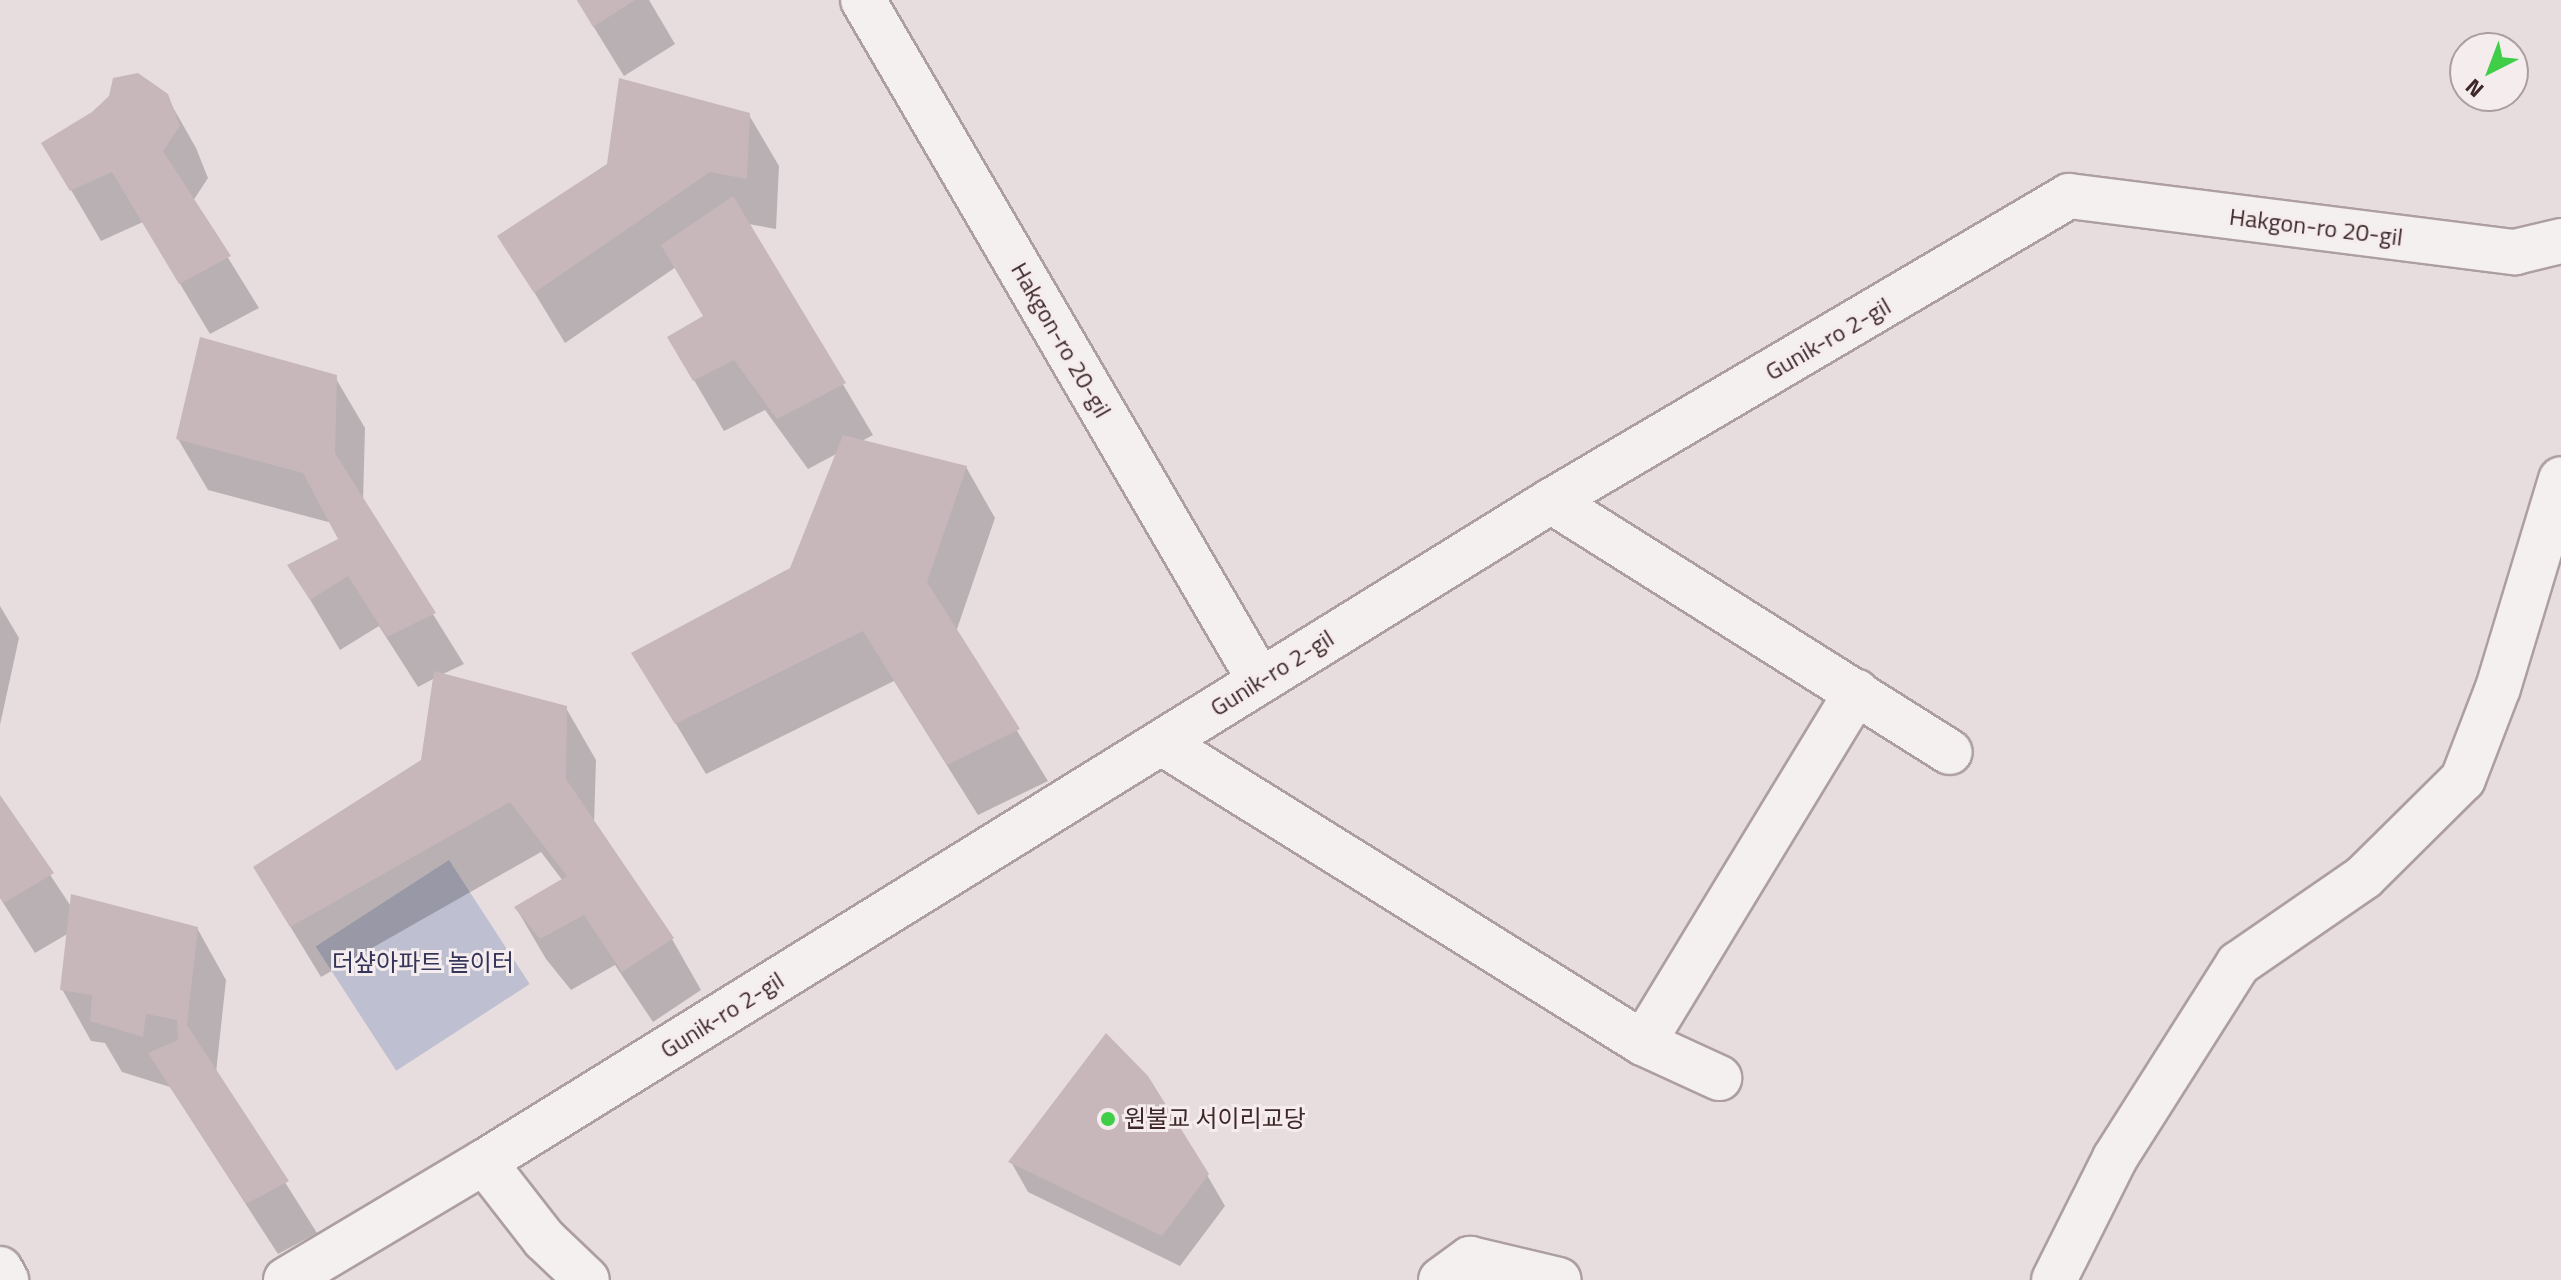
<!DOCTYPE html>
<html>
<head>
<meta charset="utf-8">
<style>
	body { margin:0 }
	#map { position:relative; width:2561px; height:1280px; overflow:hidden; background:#e7dddf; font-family:"Titillium Web","Noto Sans KR",sans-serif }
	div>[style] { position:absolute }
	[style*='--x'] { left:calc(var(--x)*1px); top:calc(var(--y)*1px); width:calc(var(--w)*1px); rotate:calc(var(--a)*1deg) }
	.green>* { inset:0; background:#bebfd1; transform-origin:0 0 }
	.shadow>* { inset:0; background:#0003 }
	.building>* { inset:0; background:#c7b7ba }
	.roads { filter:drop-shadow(2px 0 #ad9fa1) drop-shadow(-2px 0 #ad9fa1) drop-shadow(0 2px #ad9fa1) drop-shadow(0 -2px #ad9fa1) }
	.minor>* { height:44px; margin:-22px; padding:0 22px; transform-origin:22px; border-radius:22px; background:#f5f0f0 }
	.dots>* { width:22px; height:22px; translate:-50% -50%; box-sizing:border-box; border:4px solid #f5ecee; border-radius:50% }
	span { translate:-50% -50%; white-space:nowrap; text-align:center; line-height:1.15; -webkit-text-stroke:6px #f5ecee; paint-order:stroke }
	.street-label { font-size:24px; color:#3d272a }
	.park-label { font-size:24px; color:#353459 }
	.poi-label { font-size:24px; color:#3d272a }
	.left { translate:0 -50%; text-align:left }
	.north { position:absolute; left:2449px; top:32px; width:80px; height:80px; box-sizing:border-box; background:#f5ecee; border:2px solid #ab9da0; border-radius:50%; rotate:222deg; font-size:22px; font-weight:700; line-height:32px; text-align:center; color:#3d272a }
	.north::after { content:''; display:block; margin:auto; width:28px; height:36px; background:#40ce49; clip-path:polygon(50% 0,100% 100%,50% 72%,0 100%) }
</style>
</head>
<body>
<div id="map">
	<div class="green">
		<i style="left:449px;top:860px;width:148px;height:159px;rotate:57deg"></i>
	</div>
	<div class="shadow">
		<i style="clip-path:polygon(577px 0,649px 0,675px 44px,624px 76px)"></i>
		<i style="clip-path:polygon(166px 95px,196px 148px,208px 178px,193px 201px,259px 308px,210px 334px,143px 222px,101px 241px,44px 144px)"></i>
		<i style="clip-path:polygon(749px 115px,779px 166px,776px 229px,748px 224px,873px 435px,860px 442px,966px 467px,995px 518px,956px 632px,1048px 781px,978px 815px,894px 681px,706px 774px,634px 654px,792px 569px,838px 453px,808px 469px,765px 410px,724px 431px,669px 338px,705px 317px,676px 267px,565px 343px,500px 236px)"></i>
		<i style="clip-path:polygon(335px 377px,365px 428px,363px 502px,464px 664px,441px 675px,566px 708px,596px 760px,594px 825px,672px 939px,701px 990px,653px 1022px,615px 965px,571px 990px,546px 959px,516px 908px,563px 881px,541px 852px,321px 977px,285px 918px,423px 762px,435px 678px,418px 687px,379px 626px,340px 650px,290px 566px,341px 540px,332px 523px,208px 490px,178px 439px)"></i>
		<i style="clip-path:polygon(0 606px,19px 638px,0 725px)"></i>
		<i style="clip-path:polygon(0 799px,72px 908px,197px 928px,226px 980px,216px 1073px,317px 1233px,278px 1254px,170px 1087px,122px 1072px,105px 1043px,91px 1041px,62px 989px,69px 933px,35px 953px,0 898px)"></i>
		<i style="clip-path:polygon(1011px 1162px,1207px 1175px,1225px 1206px,1180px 1266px,1028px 1192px)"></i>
	</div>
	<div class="building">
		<i style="clip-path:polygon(577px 0,635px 0,593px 27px)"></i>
		<i style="clip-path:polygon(138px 73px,168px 94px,180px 126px,163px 151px,231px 256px,179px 284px,112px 172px,70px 191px,41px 143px,92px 112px,109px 96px,113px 78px)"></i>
		<i style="clip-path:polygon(619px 78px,750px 113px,747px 179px,710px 172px,534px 293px,497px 236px,607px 164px)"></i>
		<i style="clip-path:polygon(733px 196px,846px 383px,777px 419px,734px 360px,693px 381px,667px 337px,703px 316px,661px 245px)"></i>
		<i style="clip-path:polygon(200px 337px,337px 375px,335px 453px,436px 613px,387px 637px,348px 576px,310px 600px,287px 565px,338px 539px,303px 473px,176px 439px)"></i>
		<i style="clip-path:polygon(843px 435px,967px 466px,927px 582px,1020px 729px,947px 765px,863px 631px,675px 724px,631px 653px,790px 568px)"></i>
		<i style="clip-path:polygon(434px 671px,567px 706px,566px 779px,674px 938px,622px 972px,584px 915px,540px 939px,514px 907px,567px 876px,510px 802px,290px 927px,253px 867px,421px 760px)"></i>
		<i style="clip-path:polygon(0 795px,54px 873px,4px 903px,0 897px)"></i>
		<i style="clip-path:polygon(71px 894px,198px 927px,187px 1025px,289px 1181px,246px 1204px,148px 1053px,178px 1040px,177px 1020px,146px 1014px,143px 1037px,90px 1021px,92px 995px,60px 990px)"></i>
		<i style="clip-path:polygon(1106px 1033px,1148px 1076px,1209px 1174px,1162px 1236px,1008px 1162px)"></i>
	</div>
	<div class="roads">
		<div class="minor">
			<i style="--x:863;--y:0;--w:786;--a:59.75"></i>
			<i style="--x:1551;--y:501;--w:471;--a:32.2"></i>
			<i style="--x:1162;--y:743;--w:567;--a:31.95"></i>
			<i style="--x:1643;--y:1043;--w:84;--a:24.7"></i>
			<i style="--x:1643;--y:1043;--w:411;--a:-58.7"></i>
			<i style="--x:484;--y:1162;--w:98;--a:52.1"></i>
			<i style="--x:544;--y:1239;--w:59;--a:43.6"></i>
			<i style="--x:0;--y:1269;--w:13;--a:61"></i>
			<i style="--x:286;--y:1280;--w:230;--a:-30.8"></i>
			<i style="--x:484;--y:1162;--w:1255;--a:-31.78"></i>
			<i style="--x:1551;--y:501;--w:601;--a:-30.49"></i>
			<i style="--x:2069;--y:196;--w:450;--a:7.2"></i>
			<i style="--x:2515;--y:252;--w:47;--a:-13.4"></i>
			<i style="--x:1441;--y:1280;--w:36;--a:-36"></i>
			<i style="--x:1470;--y:1259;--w:91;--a:13.3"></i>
			<i style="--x:2054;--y:1280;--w:136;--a:-63.4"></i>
			<i style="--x:2115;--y:1158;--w:230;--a:-57.6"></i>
			<i style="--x:2238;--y:964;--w:153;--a:-34.6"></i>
			<i style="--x:2364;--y:877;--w:139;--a:-44.7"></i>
			<i style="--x:2463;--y:779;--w:97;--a:-69"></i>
			<i style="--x:2498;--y:688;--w:218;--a:-73.2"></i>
		</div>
	</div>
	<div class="dots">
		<i style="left:1108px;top:1119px;background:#40ce49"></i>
	</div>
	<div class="street-label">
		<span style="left:2316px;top:227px;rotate:7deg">Hakgon-ro 20-gil</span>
		<span style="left:1828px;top:339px;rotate:-30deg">Gunik-ro 2-gil</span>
		<span style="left:1061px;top:340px;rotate:60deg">Hakgon-ro 20-gil</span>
		<span style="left:1272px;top:673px;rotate:-32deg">Gunik-ro 2-gil</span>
		<span style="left:722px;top:1015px;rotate:-32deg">Gunik-ro 2-gil</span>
	</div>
	<div class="park-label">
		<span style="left:423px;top:963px">더샾아파트 놀이터</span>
	</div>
	<div class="poi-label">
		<span class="left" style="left:1124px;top:1119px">원불교 서이리교당</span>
	</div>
	<div class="north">N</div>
</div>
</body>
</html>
